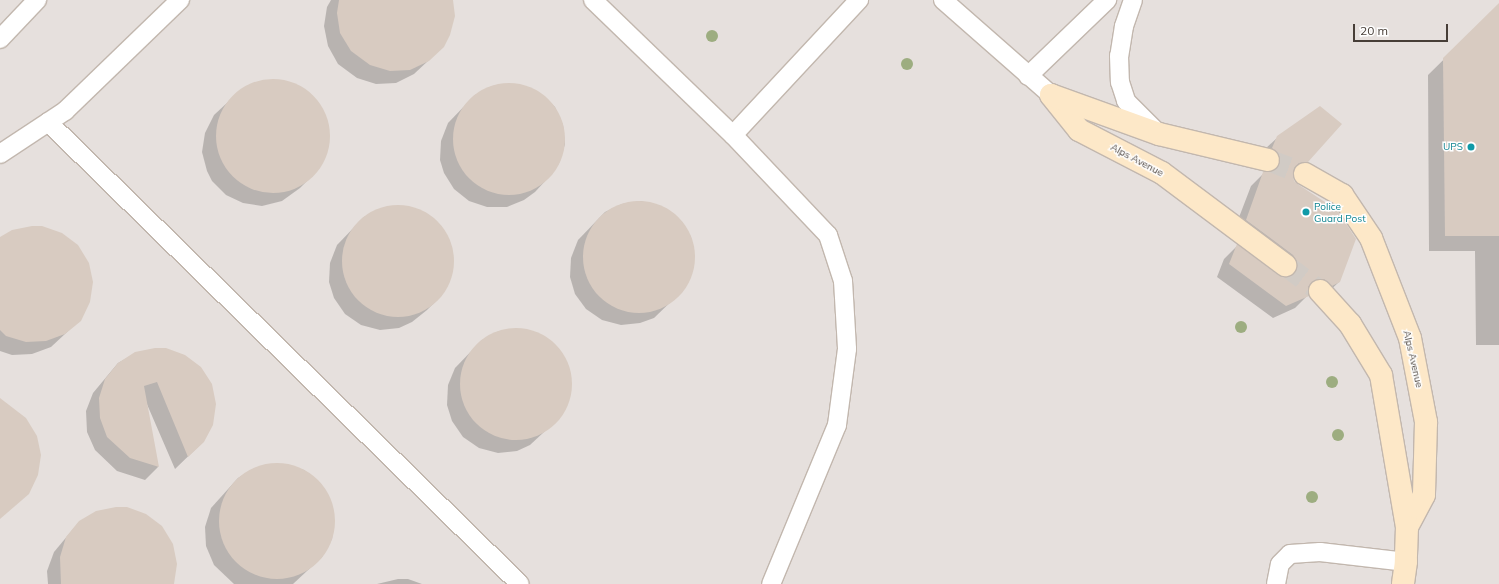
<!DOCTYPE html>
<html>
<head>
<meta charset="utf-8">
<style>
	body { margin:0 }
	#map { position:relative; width:1499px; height:584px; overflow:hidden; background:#f4eee8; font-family:Mulish,sans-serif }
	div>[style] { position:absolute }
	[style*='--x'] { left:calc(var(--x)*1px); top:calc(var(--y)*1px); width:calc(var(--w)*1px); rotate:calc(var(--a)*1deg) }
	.industrial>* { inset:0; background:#e6e0dd; transform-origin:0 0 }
	.shadow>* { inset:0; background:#0003 }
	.building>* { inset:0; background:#d8cbc1 }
	.round { border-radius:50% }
	.secondary-tunnel>* { height:22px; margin-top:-11px; transform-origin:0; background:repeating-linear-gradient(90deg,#d1cbc5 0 22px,transparent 0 33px) }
	.roads { filter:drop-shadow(1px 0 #c2b7ae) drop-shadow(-1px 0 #c2b7ae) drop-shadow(0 1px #c2b7ae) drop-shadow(0 -1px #c2b7ae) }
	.lane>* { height:18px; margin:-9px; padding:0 9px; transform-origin:9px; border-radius:9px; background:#fff }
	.secondary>* { height:22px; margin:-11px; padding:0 11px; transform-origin:11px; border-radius:11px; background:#fde8c8 }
	.trees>* { width:12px; height:12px; margin:-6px; border-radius:50%; background:#9dad80 }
	.dots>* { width:11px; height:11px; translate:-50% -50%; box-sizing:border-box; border:2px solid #fff; border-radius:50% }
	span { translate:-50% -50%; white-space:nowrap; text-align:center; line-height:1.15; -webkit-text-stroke:3px #fff; paint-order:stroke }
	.culture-label { font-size:10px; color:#0d838f }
	.right { translate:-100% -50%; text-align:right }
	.left { translate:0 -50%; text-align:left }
	.street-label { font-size:10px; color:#473e37 }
	.scale { position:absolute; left:1353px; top:24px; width:95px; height:18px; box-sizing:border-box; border:2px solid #473e37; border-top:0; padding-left:5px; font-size:12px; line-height:14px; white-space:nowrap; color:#473e37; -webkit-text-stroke:3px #fff; paint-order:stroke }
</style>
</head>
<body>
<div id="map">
	<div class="industrial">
		<i style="left:0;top:0;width:1499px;height:584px"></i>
	</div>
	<div class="shadow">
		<i style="clip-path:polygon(331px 0,452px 0,429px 60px,414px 74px,396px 83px,376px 84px,357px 78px,338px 64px,328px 46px,324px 26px,327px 7px)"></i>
		<i style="clip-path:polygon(1490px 14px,1499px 14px,1499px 345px,1476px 345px,1475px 251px,1429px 251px,1428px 75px)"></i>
		<i style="clip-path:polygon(260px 81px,286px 81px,304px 89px,318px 103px,327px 120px,329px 140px,324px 159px,313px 175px,300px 188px,282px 201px,262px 206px,243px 203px,226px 195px,212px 181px,207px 171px,202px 152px,205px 133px,214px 115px,242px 89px)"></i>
		<i style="clip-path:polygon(511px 84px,524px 86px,541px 94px,555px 107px,563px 125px,565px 144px,559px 163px,548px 178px,535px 192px,524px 200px,507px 207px,487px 207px,469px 201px,454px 189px,444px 173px,440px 160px,441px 141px,448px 123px,475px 95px,492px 86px)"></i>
		<i style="clip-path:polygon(1278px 137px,1307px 162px,1292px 175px,1293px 180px,1339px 282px,1325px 295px,1308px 292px,1308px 295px,1295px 308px,1273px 318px,1217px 277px,1224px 259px,1237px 246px,1277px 276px,1285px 278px,1284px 273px,1233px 233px,1251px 186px,1264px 173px,1267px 173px,1264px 150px)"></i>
		<i style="clip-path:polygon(641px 201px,666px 209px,681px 221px,691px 237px,694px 256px,691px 275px,682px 291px,654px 318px,640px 323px,621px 325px,602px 320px,586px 309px,575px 294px,570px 277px,571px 258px,578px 240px,605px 212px,622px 204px)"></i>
		<i style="clip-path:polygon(400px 206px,425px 213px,440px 225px,450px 242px,453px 261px,450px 279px,441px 296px,427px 310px,412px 322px,399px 328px,380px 330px,361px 325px,345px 314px,334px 298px,329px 282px,330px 263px,337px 245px,364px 217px,381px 209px)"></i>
		<i style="clip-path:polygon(0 238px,80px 320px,51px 347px,32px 354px,12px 355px,0 351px)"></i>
		<i style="clip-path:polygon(518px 329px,543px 336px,558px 348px,568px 365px,571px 383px,568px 402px,558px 419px,530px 445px,517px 451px,498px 453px,479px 448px,463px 437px,452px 421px,447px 405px,448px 385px,455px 368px,482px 340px,499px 331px)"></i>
		<i style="clip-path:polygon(136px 353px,203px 442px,175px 469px,146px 402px,158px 467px,145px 480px,117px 471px,95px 450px,87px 432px,86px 411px,93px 393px,118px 363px)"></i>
		<i style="clip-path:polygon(275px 464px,284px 464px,304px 470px,320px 483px,330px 500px,334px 519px,332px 539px,322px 557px,293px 584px,234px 584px,214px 565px,206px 546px,205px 527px,211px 508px,238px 478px,255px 468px)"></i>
		<i style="clip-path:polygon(79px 522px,173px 584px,48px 584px,47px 571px,54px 552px)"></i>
		<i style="clip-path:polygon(398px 579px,408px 579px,422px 584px,377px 584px)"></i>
	</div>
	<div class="building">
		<i style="clip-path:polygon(339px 0,453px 0,455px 16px,450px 35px,444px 47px,429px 61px,410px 70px,390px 71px,370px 65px,351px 51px,340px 33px,337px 13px)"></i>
		<i style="clip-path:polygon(1499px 3px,1499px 236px,1445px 236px,1443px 58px)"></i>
		<i class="round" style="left:216px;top:79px;width:114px;height:114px"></i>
		<i class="round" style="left:453px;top:83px;width:112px;height:112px"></i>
		<i style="clip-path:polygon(1320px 106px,1342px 124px,1308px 162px,1299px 163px,1294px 168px,1293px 174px,1294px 181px,1299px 185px,1337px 210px,1356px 239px,1340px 282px,1332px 286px,1324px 279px,1317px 279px,1312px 282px,1308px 287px,1309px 296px,1286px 306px,1229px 264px,1237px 244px,1278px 275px,1283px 277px,1290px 277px,1295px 272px,1297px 266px,1296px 260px,1293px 255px,1246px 220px,1263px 172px,1272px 172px,1277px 169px,1280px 163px,1280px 156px,1272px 148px,1277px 136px)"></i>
		<i class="round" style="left:583px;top:201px;width:112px;height:112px"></i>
		<i class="round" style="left:342px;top:205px;width:112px;height:112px"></i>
		<i style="clip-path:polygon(32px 226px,42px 226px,62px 233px,78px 245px,89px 263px,93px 282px,90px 302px,81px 321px,65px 334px,46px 341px,26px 342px,6px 336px,0 330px,0 237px,12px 230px)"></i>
		<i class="round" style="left:460px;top:328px;width:112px;height:112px"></i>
		<i style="clip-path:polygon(155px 348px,166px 348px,185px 355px,201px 367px,212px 384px,216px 404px,213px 425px,204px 442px,188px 457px,157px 382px,144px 386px,159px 467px,130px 458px,107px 437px,100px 418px,99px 398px,105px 379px,118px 363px,135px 352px)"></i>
		<i style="clip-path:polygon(0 398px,26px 418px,37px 436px,41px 455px,38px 475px,29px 494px,0 519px)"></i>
		<i class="round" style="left:219px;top:463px;width:116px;height:116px"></i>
		<i style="clip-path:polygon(116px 507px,127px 507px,146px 514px,162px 526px,173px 544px,177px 564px,174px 584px,61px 584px,60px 557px,66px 537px,79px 521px,96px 511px)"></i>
	</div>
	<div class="secondary-tunnel">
		<i style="--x:1268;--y:160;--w:40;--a:21"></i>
		<i style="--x:1285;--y:265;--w:44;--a:36.6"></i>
	</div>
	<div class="roads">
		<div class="lane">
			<i style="--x:593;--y:0;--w:194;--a:44"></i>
			<i style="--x:733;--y:135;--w:138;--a:46.5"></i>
			<i style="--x:828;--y:235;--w:48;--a:71.9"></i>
			<i style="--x:843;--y:281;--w:68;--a:86.6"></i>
			<i style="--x:847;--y:349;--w:77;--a:97.5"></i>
			<i style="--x:837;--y:425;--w:172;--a:112.5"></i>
			<i style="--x:943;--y:0;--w:144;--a:41.3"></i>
			<i style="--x:1133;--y:0;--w:28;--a:109"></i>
			<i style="--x:1124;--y:26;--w:30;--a:99"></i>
			<i style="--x:1119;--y:56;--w:26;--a:88"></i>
			<i style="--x:1120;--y:82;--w:20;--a:72"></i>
			<i style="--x:1126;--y:101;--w:45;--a:45"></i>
			<i style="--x:0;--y:39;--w:54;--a:-46.5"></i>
			<i style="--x:1028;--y:76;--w:110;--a:-43.9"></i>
			<i style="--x:48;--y:122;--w:660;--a:44.39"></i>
			<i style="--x:733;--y:135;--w:185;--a:-47"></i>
			<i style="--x:0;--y:154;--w:78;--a:-33.5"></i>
			<i style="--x:65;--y:111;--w:160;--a:-44"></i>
			<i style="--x:1276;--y:584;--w:20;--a:-79"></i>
			<i style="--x:1280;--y:564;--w:14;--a:-45"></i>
			<i style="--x:1290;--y:554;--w:30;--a:-4"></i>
			<i style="--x:1320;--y:552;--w:87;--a:6.6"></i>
		</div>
		<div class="secondary">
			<i style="--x:1051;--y:95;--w:45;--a:51.3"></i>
			<i style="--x:1079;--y:130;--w:93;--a:27.4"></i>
			<i style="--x:1162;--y:173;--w:154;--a:36.8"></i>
			<i style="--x:1051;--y:95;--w:115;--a:19.9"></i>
			<i style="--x:1159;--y:134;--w:112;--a:13.4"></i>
			<i style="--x:1305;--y:174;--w:43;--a:29.6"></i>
			<i style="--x:1342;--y:195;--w:52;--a:56"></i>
			<i style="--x:1371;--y:238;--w:107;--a:68.7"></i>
			<i style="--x:1410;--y:338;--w:86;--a:79.2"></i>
			<i style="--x:1426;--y:422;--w:73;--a:91.6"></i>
			<i style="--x:1424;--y:495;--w:36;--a:118"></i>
			<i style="--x:1320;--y:291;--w:45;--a:47.7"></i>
			<i style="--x:1350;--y:324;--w:60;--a:58.7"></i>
			<i style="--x:1381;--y:375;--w:154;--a:80.3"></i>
			<i style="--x:1407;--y:527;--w:35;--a:92"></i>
			<i style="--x:1406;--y:562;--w:22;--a:98"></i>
		</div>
	</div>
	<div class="trees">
		<i style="left:712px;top:36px"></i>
		<i style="left:907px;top:64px"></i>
		<i style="left:1241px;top:327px"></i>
		<i style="left:1332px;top:382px"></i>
		<i style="left:1338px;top:435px"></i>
		<i style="left:1312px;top:497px"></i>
	</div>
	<div class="dots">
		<i style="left:1471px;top:147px;background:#0f9aa8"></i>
		<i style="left:1306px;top:212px;background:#0f9aa8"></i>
	</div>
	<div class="culture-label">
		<span class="right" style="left:1463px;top:147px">UPS</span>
		<span class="left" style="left:1314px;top:212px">Police<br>Guard Post</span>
	</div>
	<div class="street-label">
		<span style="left:1137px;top:160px;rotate:28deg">Alps Avenue</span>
		<span style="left:1413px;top:359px;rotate:77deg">Alps Avenue</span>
	</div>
	<div class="scale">20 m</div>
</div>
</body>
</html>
